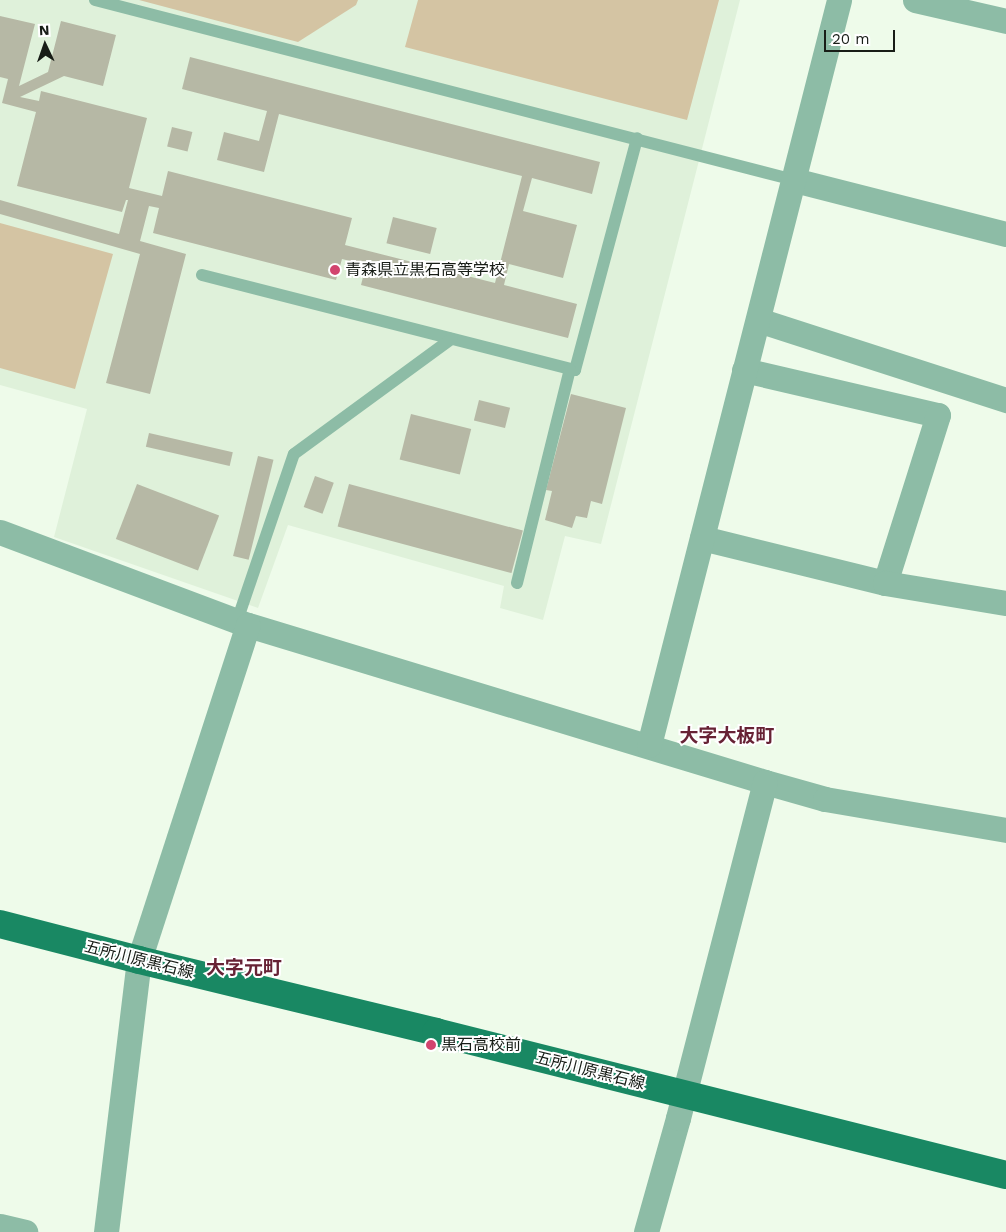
<!DOCTYPE html>
<html>
<head>
<meta charset="utf-8">
<style>
	body { margin:0 }
	#map { position:relative; width:1006px; height:1232px; overflow:hidden; background:#eefbea; font-family:"Work Sans","Noto Sans JP",sans-serif }
	div>[style] { position:absolute }
	[style*='--x'] { left:calc(var(--x)*1px); top:calc(var(--y)*1px); width:calc(var(--w)*1px); rotate:calc(var(--a)*1deg) }
	.built>* { inset:0; background:#dff1da }
	.green>* { inset:0; background:#d4c4a3 }
	.building>* { inset:0; background:#b6b8a5; transform-origin:0 0 }
	.lane>* { height:12px; margin:-6px; padding:0 6px; transform-origin:6px; border-radius:6px; background:#8dbca6 }
	.street>* { height:25px; margin:-12.5px; padding:0 12.5px; transform-origin:12.5px; border-radius:12.5px; background:#8dbca6 }
	.primary>* { height:28px; margin:-14px; padding:0 14px; transform-origin:14px; border-radius:14px; background:#198863 }
	.dots>* { width:14px; height:14px; translate:-50% -50%; box-sizing:border-box; border:2px solid #fff; border-radius:50% }
	span { translate:-50% -50%; white-space:nowrap; text-align:center; line-height:1.15; -webkit-text-stroke:4px #fff; paint-order:stroke }
	.poi-label { font-size:16px; color:#181d17 }
	.left { translate:0 -50%; text-align:left }
	.street-label { font-size:16px; color:#181d17 }
	.quarter-label { font-size:19px; color:#672235; font-weight:700 }
	.north { position:absolute; left:20px; top:20px; width:50px; height:50px; -webkit-text-stroke:4px #fff; paint-order:stroke; rotate:357deg; font-size:14px; font-weight:700; line-height:20px; text-align:center; color:#181d17 }
	.north::after { content:''; display:block; margin:auto; width:18px; height:22px; background:#181d17; clip-path:polygon(50% 0,100% 100%,50% 72%,0 100%) }
	.scale { position:absolute; left:824px; top:30px; width:71px; height:22px; box-sizing:border-box; border:2px solid #181d17; border-top:0; padding-left:6px; font-size:15px; line-height:18px; white-space:nowrap; color:#181d17; -webkit-text-stroke:4px #fff; paint-order:stroke }
</style>
</head>
<body>
<div id="map">
	<div class="built">
		<i style="clip-path:polygon(0 0,740px 0,601px 544px,565px 536px,543px 620px,500px 608px,504px 586px,288px 525px,258px 608px,54px 537px,87px 409px,0 385px)"></i>
	</div>
	<div class="green">
		<i style="clip-path:polygon(139px 0,358px 0,356px 5px,298px 42px)"></i>
		<i style="clip-path:polygon(418px 0,719px 0,687px 120px,405px 47px)"></i>
		<i style="clip-path:polygon(0 223px,113px 254px,75px 389px,0 368px)"></i>
	</div>
	<div class="building">
		<i style="clip-path:polygon(0 16px,35px 24px,19px 86px,48px 72px,61px 21px,116px 35px,103px 86px,64px 76px,20px 97px,39px 101px,41px 91px,147px 118px,129px 188px,162px 196px,168px 171px,352px 218px,345px 245px,495px 283px,522px 176px,279px 114px,264px 172px,217px 160px,224px 132px,259px 141px,267px 111px,182px 89px,190px 57px,600px 162px,592px 194px,532px 178px,523px 211px,577px 225px,563px 278px,509px 264px,504px 285px,577px 304px,568px 338px,361px 285px,366px 265px,342px 259px,336px 280px,153px 233px,159px 208px,149px 206px,140px 241px,186px 254px,150px 394px,106px 383px,140px 254px,0 214px,0 200px,119px 234px,128px 200px,126px 200px,122px 212px,17px 186px,36px 112px,2px 103px,8px 79px,0 77px)"></i>
		<i style="left:172px;top:127px;width:21px;height:20px;rotate:14deg"></i>
		<i style="left:393px;top:217px;width:45px;height:27px;rotate:14deg"></i>
		<i style="clip-path:polygon(571px 394px,626px 408px,602px 504px,591px 501px,587px 518px,576px 516px,572px 528px,545px 520px,552px 491px,546px 490px)"></i>
		<i style="left:479px;top:400px;width:32px;height:21px;rotate:14deg"></i>
		<i style="left:411px;top:414px;width:62px;height:47px;rotate:14deg"></i>
		<i style="left:149px;top:433px;width:86px;height:14px;rotate:13deg"></i>
		<i style="left:258px;top:456px;width:16px;height:103px;rotate:14deg"></i>
		<i style="left:315px;top:476px;width:20px;height:33px;rotate:20deg"></i>
		<i style="left:137px;top:484px;width:88px;height:59px;rotate:21deg"></i>
		<i style="left:349px;top:484px;width:180px;height:44px;rotate:15deg"></i>
	</div>
	<div class="lane">
		<i style="--x:95;--y:0;--w:722;--a:14.44"></i>
		<i style="--x:202;--y:275;--w:385;--a:14.3"></i>
		<i style="--x:575;--y:370;--w:240;--a:-75"></i>
		<i style="--x:517;--y:583;--w:220;--a:-76.1"></i>
		<i style="--x:237;--y:621;--w:176;--a:-71.2"></i>
		<i style="--x:294;--y:454;--w:195;--a:-36.2"></i>
	</div>
	<div class="street">
		<i style="--x:915;--y:0;--w:93;--a:13"></i>
		<i style="--x:794;--y:180;--w:219;--a:14.3"></i>
		<i style="--x:758;--y:320;--w:261;--a:17.9"></i>
		<i style="--x:744;--y:370;--w:199;--a:13.1"></i>
		<i style="--x:938;--y:415;--w:176;--a:107.5"></i>
		<i style="--x:0;--y:532;--w:265;--a:20.6"></i>
		<i style="--x:248;--y:625;--w:540;--a:16.89"></i>
		<i style="--x:765;--y:782;--w:62;--a:15.8"></i>
		<i style="--x:825;--y:799;--w:184;--a:9.7"></i>
		<i style="--x:702;--y:538;--w:188;--a:13.8"></i>
		<i style="--x:885;--y:583;--w:123;--a:9.4"></i>
		<i style="--x:649;--y:745;--w:769;--a:-75.69"></i>
		<i style="--x:0;--y:1226;--w:26;--a:13"></i>
		<i style="--x:106;--y:1232;--w:274;--a:-83.1"></i>
		<i style="--x:139;--y:960;--w:352;--a:-72"></i>
		<i style="--x:646;--y:1232;--w:118;--a:-74.3"></i>
		<i style="--x:678;--y:1118;--w:347;--a:-75.5"></i>
	</div>
	<div class="primary">
		<i style="--x:0;--y:924;--w:144;--a:14.5"></i>
		<i style="--x:139;--y:960;--w:306;--a:13.6"></i>
		<i style="--x:436;--y:1032;--w:588;--a:14.08"></i>
	</div>
	<div class="dots">
		<i style="left:335px;top:270px;background:#d2446e"></i>
		<i style="left:431px;top:1045px;background:#d2446e"></i>
	</div>
	<div class="poi-label">
		<span class="left" style="left:345px;top:270px">青森県立黒石高等学校</span>
		<span class="left" style="left:441px;top:1045px">黒石高校前</span>
	</div>
	<div class="street-label">
		<span style="left:139px;top:960px;rotate:14deg">五所川原黒石線</span>
		<span style="left:590px;top:1071px;rotate:14deg">五所川原黒石線</span>
	</div>
	<div class="quarter-label">
		<span style="left:727px;top:736px">大字大板町</span>
		<span style="left:244px;top:968px">大字元町</span>
	</div>
	<div class="north">N</div>
	<div class="scale">20 m</div>
</div>
</body>
</html>
